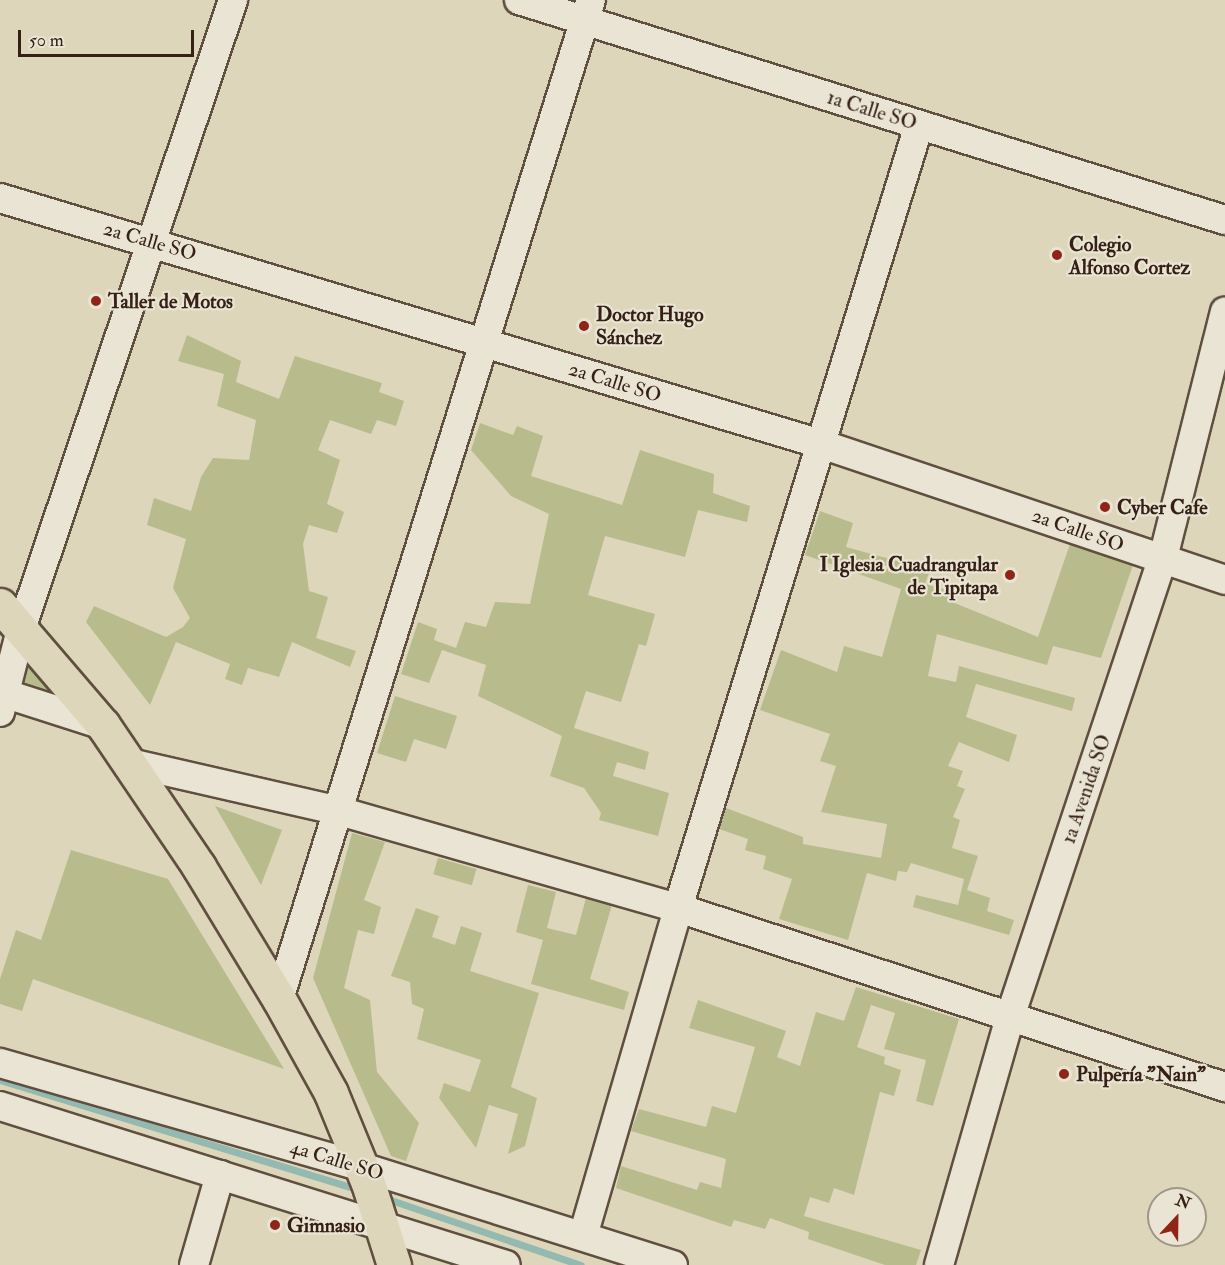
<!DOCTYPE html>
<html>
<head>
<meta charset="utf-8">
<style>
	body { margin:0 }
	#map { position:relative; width:1225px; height:1265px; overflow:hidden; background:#ddd6bb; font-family:"IM FELL Double Pica",serif }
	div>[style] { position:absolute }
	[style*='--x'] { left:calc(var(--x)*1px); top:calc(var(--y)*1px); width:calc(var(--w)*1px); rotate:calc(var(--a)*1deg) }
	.green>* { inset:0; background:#b8bc8c; transform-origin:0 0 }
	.stream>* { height:7px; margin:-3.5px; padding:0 3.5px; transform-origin:3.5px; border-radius:3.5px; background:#93b9b0 }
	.roads { filter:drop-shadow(2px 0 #604e3f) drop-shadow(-2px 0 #604e3f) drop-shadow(0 2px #604e3f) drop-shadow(0 -2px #604e3f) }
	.minor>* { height:28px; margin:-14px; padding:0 14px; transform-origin:14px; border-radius:14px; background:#e9e4d3 }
	.highway>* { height:33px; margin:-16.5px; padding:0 16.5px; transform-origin:16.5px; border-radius:16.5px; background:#ddd6bb }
	.dots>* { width:16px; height:16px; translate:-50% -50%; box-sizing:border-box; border:3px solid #e9e4d3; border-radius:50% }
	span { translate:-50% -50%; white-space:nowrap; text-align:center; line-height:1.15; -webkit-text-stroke:4.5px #e9e4d3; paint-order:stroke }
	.street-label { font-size:20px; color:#362016 }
	.poi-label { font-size:20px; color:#362016; font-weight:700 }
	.left { translate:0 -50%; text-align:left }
	.right { translate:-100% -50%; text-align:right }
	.north { position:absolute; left:1147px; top:1187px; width:60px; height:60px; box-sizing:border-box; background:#e9e4d3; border:2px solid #a19687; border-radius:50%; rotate:22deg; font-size:16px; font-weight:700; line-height:24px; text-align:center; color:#362016 }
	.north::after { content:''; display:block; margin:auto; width:21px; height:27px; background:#8f2418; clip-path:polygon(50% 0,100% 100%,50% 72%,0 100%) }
	.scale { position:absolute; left:18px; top:30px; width:176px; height:27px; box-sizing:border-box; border:3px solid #362016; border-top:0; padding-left:8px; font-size:18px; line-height:21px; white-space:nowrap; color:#362016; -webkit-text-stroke:4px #e9e4d3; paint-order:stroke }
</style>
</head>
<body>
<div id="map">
	<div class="green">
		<i style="clip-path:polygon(187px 335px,241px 361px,236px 382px,279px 399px,295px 356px,382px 383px,379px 392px,404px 401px,396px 426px,377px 420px,371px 434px,330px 420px,318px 450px,340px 460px,327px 504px,344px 512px,337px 533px,309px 525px,303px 544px,309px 591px,328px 597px,316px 638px,356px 651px,350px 667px,292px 642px,279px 677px,248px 668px,242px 685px,225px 679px,230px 664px,176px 642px,150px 705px,86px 622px,94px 606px,166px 637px,183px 627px,190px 618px,173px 588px,186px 539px,147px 525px,154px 498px,191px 511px,201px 477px,213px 458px,249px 460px,256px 420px,217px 406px,224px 374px,178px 361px)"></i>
		<i style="clip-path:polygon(480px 423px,513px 435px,517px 426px,543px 436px,531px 476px,622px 505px,640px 450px,714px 474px,713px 493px,750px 506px,747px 522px,698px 510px,685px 557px,605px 536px,588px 595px,655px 614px,646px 646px,639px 644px,621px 702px,586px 691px,574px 728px,649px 752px,645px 770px,617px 762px,613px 776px,669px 793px,658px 836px,599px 820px,601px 813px,584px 788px,550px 776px,562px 736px,478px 696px,486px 665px,442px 650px,429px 683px,401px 674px,418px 622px,437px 629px,434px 640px,456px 648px,465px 622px,486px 627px,495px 602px,530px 604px,549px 514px,511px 496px,471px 450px)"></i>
		<i style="clip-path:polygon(820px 511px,853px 523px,846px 547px,930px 570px,925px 584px,955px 592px,952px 602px,1038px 637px,1070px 544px,1133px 565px,1101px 658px,1053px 646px,1047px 665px,937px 634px,928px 676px,956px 682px,959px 666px,1075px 698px,1072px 711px,976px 684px,966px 717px,1017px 735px,1009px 762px,959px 742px,948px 766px,963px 771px,957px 786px,965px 789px,953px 817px,960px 820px,952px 848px,978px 856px,967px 890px,990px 898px,987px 911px,1014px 920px,1009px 935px,913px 907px,916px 895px,958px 905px,964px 879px,911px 863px,907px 872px,898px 871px,896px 881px,867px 873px,848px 940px,779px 919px,792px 879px,763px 869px,766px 856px,745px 850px,748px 839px,719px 829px,726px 808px,803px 837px,803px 844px,881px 858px,887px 824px,821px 812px,836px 766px,820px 761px,830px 734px,760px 710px,781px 650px,837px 672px,844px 646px,882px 657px,901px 589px,805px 555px)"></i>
		<i style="clip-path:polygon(30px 662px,68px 702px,20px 688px)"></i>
		<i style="clip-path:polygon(395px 696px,457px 716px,446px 749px,414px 739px,406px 762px,377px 753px)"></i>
		<i style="clip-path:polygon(215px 806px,282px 830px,261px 885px)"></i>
		<i style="clip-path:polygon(352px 833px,385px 842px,364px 900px,381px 907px,374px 934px,358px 930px,344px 988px,370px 1000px,377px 1072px,419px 1123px,406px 1161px,391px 1156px,313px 978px)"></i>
		<i style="clip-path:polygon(71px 850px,168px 879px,284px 1069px,33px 979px,22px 1011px,0 1004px,0 979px,16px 930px,41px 940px)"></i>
		<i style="left:438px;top:858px;width:40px;height:17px;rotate:16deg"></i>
		<i style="clip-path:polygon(528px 885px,556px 892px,547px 928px,576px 935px,586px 898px,612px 905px,590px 979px,629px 992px,624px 1010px,531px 984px,543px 940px,516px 932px)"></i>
		<i style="clip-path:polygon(416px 908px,439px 916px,432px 937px,455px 945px,461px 926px,482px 933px,470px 971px,539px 993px,511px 1087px,537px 1098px,525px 1146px,508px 1154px,518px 1114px,489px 1105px,476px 1148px,439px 1098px,444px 1083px,470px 1092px,481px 1060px,417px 1039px,424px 1009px,412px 1004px,410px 982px,391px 976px)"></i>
		<i style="clip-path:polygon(856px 987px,959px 1019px,933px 1106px,916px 1101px,926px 1060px,884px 1049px,895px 1013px,871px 1005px,857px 1047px,885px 1057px,884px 1064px,901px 1070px,894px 1096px,880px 1092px,854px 1195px,834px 1188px,829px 1203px,810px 1197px,804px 1216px,921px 1250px,916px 1265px,885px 1265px,808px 1239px,809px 1232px,770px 1218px,765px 1229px,734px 1220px,731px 1227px,616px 1188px,621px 1166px,697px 1190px,700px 1182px,721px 1188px,726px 1159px,631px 1131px,639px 1109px,706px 1127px,712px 1106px,736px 1113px,755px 1047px,689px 1028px,698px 1000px,786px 1031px,777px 1057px,800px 1066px,816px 1012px,844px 1021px)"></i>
	</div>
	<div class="stream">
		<i style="--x:0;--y:1080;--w:376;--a:17"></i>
		<i style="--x:382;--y:1197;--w:210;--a:18.9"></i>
	</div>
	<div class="roads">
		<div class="minor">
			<i style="--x:519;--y:0;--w:739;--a:17.31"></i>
			<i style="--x:0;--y:198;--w:857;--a:16.68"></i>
			<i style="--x:821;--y:444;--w:426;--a:18.6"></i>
			<i style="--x:0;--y:692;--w:108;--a:17.8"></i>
			<i style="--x:0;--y:712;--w:89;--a:-75.7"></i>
			<i style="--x:22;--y:626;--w:661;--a:-71.37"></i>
			<i style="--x:130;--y:763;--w:214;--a:12.9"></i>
			<i style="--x:339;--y:811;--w:353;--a:16"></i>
			<i style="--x:678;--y:908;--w:576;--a:18.12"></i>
			<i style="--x:279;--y:999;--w:1047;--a:-72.66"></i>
			<i style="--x:0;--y:1063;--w:377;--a:16"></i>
			<i style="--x:362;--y:1167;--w:326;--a:17.5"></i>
			<i style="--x:0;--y:1106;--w:530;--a:17.44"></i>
			<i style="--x:583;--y:1236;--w:341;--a:-73.8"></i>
			<i style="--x:678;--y:908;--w:819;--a:-72.89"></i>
			<i style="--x:194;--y:1265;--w:94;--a:-73.9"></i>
			<i style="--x:939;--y:1265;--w:258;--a:-74"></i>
			<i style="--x:1010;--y:1017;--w:484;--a:-71.6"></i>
			<i style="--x:1163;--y:558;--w:254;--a:-75.9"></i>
		</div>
		<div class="highway">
			<i style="--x:0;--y:605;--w:158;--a:49.4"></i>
			<i style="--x:103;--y:725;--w:171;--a:55.9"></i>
			<i style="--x:199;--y:867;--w:154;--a:58.8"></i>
			<i style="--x:279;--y:999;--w:107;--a:61"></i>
			<i style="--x:331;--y:1093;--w:97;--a:67.7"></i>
			<i style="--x:368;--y:1183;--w:86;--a:72.4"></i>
		</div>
	</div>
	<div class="dots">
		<i style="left:1057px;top:255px;background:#8f2418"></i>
		<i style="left:96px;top:301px;background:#8f2418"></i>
		<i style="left:584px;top:326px;background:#8f2418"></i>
		<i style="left:1105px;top:507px;background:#8f2418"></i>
		<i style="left:1010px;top:575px;background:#8f2418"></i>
		<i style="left:1064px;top:1074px;background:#8f2418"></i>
		<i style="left:275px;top:1225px;background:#8f2418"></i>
	</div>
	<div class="street-label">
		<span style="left:872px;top:110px;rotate:17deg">1a Calle SO</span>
		<span style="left:150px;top:241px;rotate:16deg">2a Calle SO</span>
		<span style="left:615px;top:382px;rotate:17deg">2a Calle SO</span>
		<span style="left:1078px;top:530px;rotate:19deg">2a Calle SO</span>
		<span style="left:1086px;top:789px;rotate:-71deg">1a Avenida SO</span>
		<span style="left:337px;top:1160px;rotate:17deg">4a Calle SO</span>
	</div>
	<div class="poi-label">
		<span class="left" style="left:1069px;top:256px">Colegio<br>Alfonso Cortez</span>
		<span class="left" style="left:108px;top:301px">Taller de Motos</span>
		<span class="left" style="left:596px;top:326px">Doctor Hugo<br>Sánchez</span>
		<span class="left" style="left:1117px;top:507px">Cyber Cafe</span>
		<span class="right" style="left:998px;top:576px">I Iglesia Cuadrangular<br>de Tipitapa</span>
		<span class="left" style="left:1076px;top:1074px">Pulpería "Nain"</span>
		<span class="left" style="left:287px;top:1225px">Gimnasio</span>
	</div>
	<div class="north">N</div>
	<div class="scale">50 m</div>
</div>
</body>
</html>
